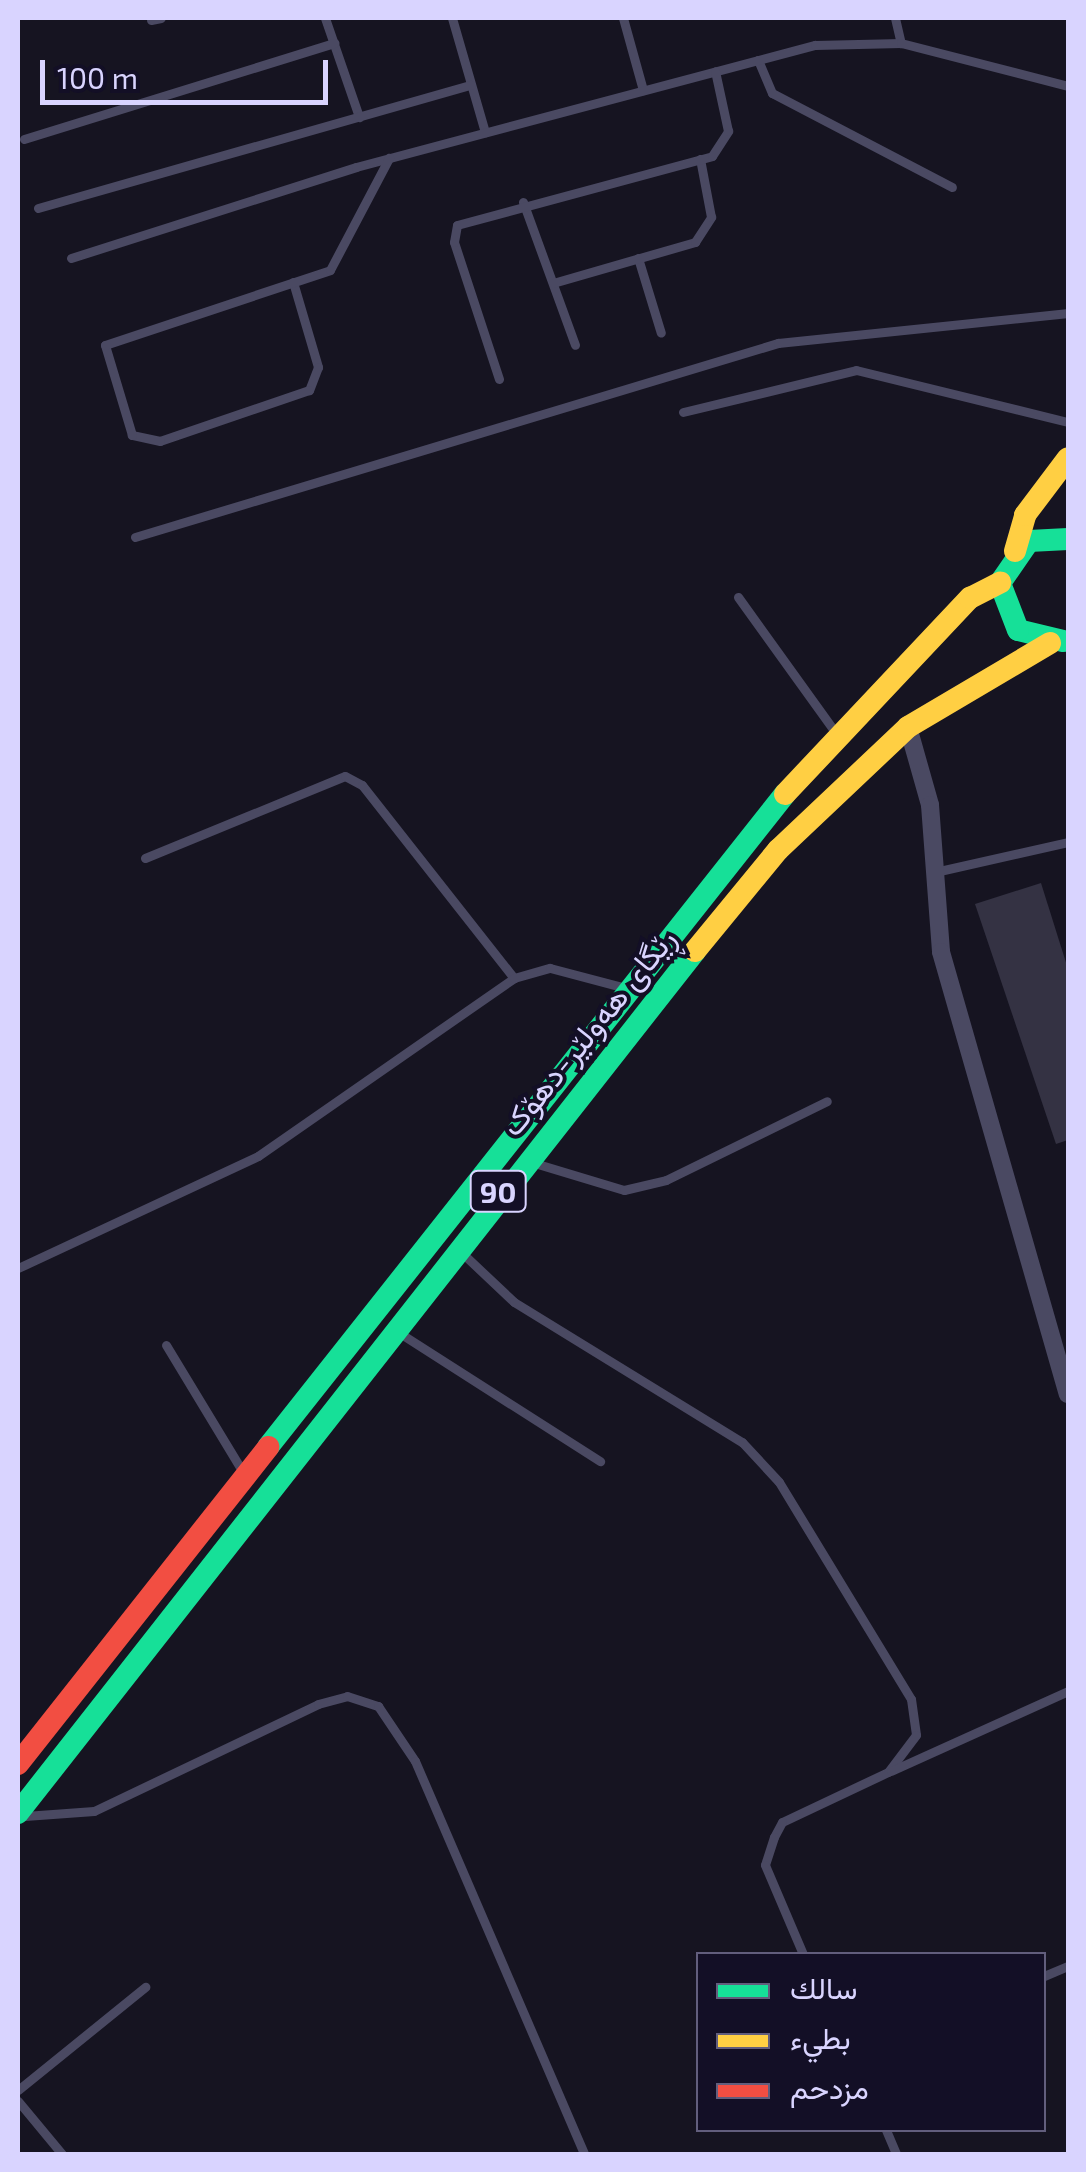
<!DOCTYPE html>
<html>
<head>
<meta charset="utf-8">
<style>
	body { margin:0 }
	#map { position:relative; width:1086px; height:2172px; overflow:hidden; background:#161421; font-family:"Exo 2",Vazirmatn,sans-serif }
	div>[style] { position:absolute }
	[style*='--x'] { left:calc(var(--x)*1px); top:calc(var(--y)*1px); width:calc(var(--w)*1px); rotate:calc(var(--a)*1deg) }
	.building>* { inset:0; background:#343243 }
	.lane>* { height:9px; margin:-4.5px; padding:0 4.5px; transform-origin:4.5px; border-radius:4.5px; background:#4a4962 }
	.street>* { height:18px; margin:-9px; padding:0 9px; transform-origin:9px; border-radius:9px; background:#4a4962 }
	.fast>* { height:22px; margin:-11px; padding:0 11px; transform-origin:11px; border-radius:11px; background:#16e098 }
	.slow>* { height:22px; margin:-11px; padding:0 11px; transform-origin:11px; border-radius:11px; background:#ffcf43 }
	.jam>* { height:22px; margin:-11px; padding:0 11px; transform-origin:11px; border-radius:11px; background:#f24e42 }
	span { translate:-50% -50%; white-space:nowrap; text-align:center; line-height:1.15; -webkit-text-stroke:8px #130f26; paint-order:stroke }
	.shield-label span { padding:2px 8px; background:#130f26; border:2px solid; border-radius:8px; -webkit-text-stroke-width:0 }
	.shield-label { font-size:30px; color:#d9d4ff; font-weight:700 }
	.street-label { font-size:32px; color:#d9d4ff }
	.frame { position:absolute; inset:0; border:20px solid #d9d4ff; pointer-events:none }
	.legend { position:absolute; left:696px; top:1952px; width:350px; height:180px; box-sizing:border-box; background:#130f26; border:2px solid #625e7d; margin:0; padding:12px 18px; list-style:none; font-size:30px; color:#d9d4ff }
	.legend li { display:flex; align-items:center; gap:20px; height:50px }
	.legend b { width:50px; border:2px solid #625e7d }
	.scale { position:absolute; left:40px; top:60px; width:288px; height:45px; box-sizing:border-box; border:5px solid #d9d4ff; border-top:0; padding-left:12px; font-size:30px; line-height:35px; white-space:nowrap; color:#d9d4ff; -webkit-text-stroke:8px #130f26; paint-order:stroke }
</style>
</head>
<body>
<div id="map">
	<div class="building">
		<i style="clip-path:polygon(1041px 883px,1068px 969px,1068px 1140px,1056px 1144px,975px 904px)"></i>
	</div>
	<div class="lane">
		<i style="--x:325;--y:18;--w:105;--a:71"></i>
		<i style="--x:452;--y:18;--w:119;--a:73.9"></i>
		<i style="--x:623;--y:18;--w:75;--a:74.5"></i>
		<i style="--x:895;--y:18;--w:26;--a:77"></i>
		<i style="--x:151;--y:20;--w:10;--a:-11"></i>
		<i style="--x:758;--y:60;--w:36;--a:67"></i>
		<i style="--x:772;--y:93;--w:203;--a:27.6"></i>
		<i style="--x:24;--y:139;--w:325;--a:-17.2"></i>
		<i style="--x:523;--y:202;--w:152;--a:70"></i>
		<i style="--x:38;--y:208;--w:450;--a:-15.9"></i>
		<i style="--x:71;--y:258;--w:299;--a:-17.7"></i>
		<i style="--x:356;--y:167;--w:475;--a:-14.9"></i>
		<i style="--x:815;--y:45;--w:86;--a:-1.3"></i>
		<i style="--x:901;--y:43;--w:172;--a:14.4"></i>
		<i style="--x:638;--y:258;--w:78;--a:73"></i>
		<i style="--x:293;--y:282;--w:89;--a:73.6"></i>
		<i style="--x:318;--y:367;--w:25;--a:111"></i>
		<i style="--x:309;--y:390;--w:157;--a:161.1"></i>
		<i style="--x:160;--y:441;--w:29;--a:-168"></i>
		<i style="--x:132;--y:435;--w:94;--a:-106.7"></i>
		<i style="--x:105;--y:345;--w:237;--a:-18.4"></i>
		<i style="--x:330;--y:270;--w:127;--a:-62.2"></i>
		<i style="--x:553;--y:283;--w:148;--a:-16.1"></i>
		<i style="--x:695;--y:242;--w:30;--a:-57"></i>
		<i style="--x:711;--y:217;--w:59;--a:-100.7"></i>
		<i style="--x:499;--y:379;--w:144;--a:-108.2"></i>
		<i style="--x:454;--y:242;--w:17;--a:-80"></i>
		<i style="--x:457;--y:225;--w:264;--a:-15.1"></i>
		<i style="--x:712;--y:156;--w:30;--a:-57"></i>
		<i style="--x:728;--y:131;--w:61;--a:-102.2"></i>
		<i style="--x:683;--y:412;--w:178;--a:-13.6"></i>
		<i style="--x:856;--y:370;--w:218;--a:13.8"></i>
		<i style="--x:135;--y:537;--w:672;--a:-16.79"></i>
		<i style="--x:778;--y:343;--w:292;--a:-5.9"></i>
		<i style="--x:738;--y:597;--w:161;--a:54.3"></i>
		<i style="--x:145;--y:858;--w:216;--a:-22.3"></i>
		<i style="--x:345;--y:776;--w:19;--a:28"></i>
		<i style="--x:362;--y:785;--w:246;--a:51.8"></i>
		<i style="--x:935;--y:872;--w:136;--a:-12.7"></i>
		<i style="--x:531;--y:1162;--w:97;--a:16.8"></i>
		<i style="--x:624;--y:1190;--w:43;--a:-13.4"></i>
		<i style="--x:666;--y:1180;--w:179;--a:-26.1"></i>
		<i style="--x:460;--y:1251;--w:74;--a:43.4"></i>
		<i style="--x:514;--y:1302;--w:268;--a:31.6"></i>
		<i style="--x:742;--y:1442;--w:54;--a:47.2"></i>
		<i style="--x:779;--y:1482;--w:254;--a:58.7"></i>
		<i style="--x:911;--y:1699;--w:36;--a:82"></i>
		<i style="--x:916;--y:1735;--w:46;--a:127.1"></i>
		<i style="--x:888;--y:1772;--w:117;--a:154.7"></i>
		<i style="--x:782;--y:1822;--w:17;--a:118"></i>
		<i style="--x:774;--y:1837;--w:29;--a:108"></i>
		<i style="--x:765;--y:1865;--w:97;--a:66.9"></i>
		<i style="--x:18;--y:1268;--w:265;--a:-25"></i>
		<i style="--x:258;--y:1156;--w:312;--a:-34.8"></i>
		<i style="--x:514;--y:978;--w:37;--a:-16"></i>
		<i style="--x:550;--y:968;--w:74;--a:14.8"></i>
		<i style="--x:398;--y:1332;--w:240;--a:32.6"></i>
		<i style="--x:166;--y:1345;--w:143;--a:58.8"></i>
		<i style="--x:891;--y:1771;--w:194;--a:-24.3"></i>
		<i style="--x:25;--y:1816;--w:69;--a:-4.1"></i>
		<i style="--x:94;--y:1811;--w:248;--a:-25.5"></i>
		<i style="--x:318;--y:1704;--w:30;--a:-15"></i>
		<i style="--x:347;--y:1696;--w:33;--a:18"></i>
		<i style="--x:378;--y:1706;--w:66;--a:56.1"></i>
		<i style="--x:415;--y:1761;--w:428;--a:66.7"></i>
		<i style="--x:1044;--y:1976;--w:26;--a:-23"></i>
		<i style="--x:18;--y:2090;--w:164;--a:-39"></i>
		<i style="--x:18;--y:2101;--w:69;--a:50.3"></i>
		<i style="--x:886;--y:2130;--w:26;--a:67"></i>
	</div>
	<div class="street">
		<i style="--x:908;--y:727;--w:81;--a:74.2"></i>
		<i style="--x:930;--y:805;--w:147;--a:85.7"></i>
		<i style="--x:941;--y:952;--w:460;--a:74"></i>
	</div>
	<div class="fast">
		<i style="--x:1063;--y:641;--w:46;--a:-166.3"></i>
		<i style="--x:1018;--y:630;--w:50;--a:-111"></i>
		<i style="--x:1000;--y:583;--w:51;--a:-55.4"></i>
		<i style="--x:1029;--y:541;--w:39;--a:-3"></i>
		<i style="--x:268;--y:1447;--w:833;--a:-51.63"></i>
		<i style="--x:18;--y:1813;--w:1096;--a:-51.85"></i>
	</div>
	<div class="slow">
		<i style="--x:1015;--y:551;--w:37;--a:-74"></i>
		<i style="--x:1025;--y:515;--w:71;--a:-53"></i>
		<i style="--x:785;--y:794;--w:270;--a:-46.7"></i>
		<i style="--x:970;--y:598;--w:34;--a:-27"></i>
		<i style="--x:695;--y:951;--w:131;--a:-50.6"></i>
		<i style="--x:778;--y:850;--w:179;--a:-43.4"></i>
		<i style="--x:908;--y:727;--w:165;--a:-30.6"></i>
	</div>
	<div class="jam">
		<i style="--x:18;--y:1764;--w:404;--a:-51.7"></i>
	</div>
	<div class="shield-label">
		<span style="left:498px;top:1191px">90</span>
	</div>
	<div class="street-label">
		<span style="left:587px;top:1031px;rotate:-51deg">ڕێگای هەولێر-دهۆک</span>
	</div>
	<div class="frame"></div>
	<ul class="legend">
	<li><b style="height:12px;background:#16e098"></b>سالك</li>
	<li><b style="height:12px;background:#ffcf43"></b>بطيء</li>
	<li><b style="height:12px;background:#f24e42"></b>مزدحم</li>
	</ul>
	<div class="scale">100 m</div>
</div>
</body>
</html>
